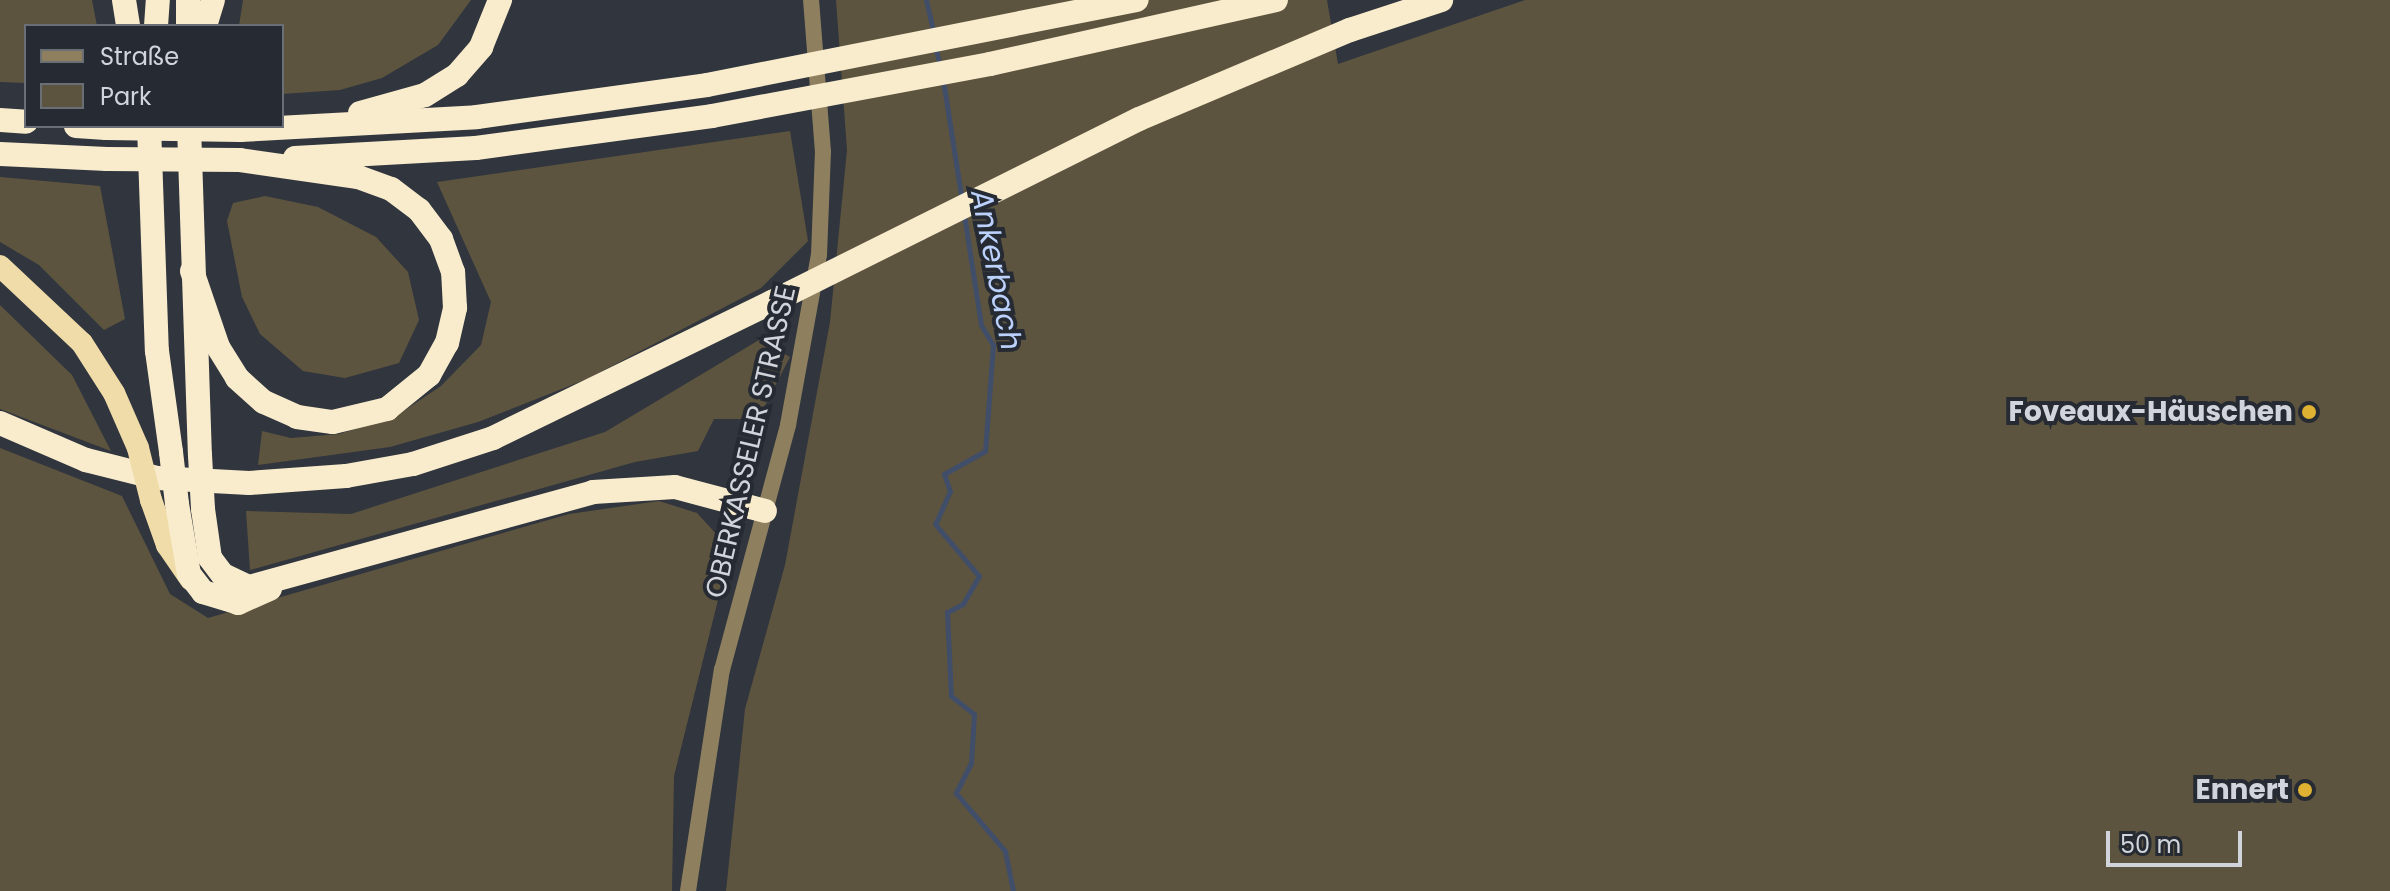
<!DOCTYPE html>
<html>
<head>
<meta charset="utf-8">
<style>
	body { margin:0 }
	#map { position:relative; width:2390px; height:891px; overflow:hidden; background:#30353e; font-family:Poppins,sans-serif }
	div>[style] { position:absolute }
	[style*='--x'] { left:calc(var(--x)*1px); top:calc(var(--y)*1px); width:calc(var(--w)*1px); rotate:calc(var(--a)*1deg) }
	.green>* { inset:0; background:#5d543f }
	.stream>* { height:5px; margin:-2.5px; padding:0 2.5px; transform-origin:2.5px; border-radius:2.5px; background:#404e6a }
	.tertiary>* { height:16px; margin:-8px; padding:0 8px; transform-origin:8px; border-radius:8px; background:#8e805f }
	.trunk>* { height:22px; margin:-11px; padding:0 11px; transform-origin:11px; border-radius:11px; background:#f0dca9 }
	.motorway>* { height:24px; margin:-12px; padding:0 12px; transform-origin:12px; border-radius:12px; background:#f9eccc }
	.trunk-bridge>* { height:22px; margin:-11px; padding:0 11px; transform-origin:11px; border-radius:11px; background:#f0dca9 }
	.motorway-bridge>* { height:24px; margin:-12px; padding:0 12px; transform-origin:12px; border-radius:12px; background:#f9eccc }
	.dots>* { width:22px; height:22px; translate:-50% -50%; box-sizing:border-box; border:4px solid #262b33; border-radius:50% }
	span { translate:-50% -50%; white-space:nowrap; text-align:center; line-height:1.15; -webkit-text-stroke:8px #262b33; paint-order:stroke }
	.poi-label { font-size:28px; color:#d1d4da; font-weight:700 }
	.right { translate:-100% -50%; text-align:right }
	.street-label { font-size:28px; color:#d1d4da }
	.water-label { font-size:30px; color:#bcd2fd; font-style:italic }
	.legend { position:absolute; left:24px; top:24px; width:260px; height:104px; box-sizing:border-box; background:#262b33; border:2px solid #6a6f76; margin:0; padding:10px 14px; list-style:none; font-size:24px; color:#d1d4da }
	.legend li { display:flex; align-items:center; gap:16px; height:40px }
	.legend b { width:40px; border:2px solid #6a6f76 }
	.scale { position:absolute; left:2106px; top:831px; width:136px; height:36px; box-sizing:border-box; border:4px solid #d1d4da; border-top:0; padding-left:10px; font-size:24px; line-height:28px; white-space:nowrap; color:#d1d4da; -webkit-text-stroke:6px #262b33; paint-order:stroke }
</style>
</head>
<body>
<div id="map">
	<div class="green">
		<i style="clip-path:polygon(0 0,92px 0,97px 26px,26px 26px,26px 83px,0 82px)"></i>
		<i style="clip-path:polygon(243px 0,471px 0,438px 45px,382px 78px,340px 90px,282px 94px,282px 26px,239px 26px)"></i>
		<i style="clip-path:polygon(836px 0,1327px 0,1338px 64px,1525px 0,2390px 0,2390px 891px,726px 891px,745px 709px,785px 565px,830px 322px,847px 150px)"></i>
		<i style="clip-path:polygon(790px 131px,808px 241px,761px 288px,587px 379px,478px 422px,390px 447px,258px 465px,262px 431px,291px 438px,339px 434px,396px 416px,441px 386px,481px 345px,491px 302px,437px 182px)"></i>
		<i style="clip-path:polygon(0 177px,100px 186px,125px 319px,104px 330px,39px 265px,0 242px)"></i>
		<i style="clip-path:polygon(265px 196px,318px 207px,376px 237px,408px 272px,419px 320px,399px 363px,345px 378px,303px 371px,260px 334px,242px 297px,227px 221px,233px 203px)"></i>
		<i style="clip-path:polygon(0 305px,72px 375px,111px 451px,0 409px)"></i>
		<i style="clip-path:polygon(759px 340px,790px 357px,758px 419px,714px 419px,698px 451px,635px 462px,250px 570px,246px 511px,351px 514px,605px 432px)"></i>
		<i style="clip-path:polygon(0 448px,122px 496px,170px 594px,208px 618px,569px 514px,659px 501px,697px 513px,719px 537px,727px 564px,674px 776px,672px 891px,0 891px)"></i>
	</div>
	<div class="stream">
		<i style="--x:926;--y:0;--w:32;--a:77"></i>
		<i style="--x:935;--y:45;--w:23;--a:77"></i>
		<i style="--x:943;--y:80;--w:122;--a:81.1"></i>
		<i style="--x:964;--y:215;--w:111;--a:81.2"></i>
		<i style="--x:981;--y:325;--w:23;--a:59"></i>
		<i style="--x:993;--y:345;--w:106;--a:94.3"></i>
		<i style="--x:985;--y:451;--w:47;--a:150.7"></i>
		<i style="--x:944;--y:474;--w:18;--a:71"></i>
		<i style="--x:950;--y:491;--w:36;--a:114"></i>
		<i style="--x:935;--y:524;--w:68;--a:49.8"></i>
		<i style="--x:979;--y:576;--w:32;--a:120"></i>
		<i style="--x:963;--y:604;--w:18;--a:153"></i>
		<i style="--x:947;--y:612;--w:84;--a:87.3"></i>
		<i style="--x:951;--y:696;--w:29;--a:38"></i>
		<i style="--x:974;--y:714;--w:49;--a:93.5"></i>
		<i style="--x:971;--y:763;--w:34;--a:117"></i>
		<i style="--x:956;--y:793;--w:76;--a:49.8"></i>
		<i style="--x:1005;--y:851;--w:41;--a:78.7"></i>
	</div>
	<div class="tertiary">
		<i style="--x:688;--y:891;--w:224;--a:-81.3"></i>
		<i style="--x:722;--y:670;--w:254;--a:-74.9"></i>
		<i style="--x:788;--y:425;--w:173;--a:-79.7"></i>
		<i style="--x:819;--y:255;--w:103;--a:-87.8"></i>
		<i style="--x:823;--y:152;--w:152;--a:-94.5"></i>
	</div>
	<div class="trunk">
		<i style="--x:0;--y:266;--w:112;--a:43.2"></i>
		<i style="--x:82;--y:343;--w:59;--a:57.4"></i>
		<i style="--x:114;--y:393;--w:60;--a:66.4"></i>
		<i style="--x:151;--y:500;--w:48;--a:70.4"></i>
		<i style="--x:167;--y:545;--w:42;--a:55.6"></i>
	</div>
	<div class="motorway">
		<i style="--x:124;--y:0;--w:26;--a:81"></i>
		<i style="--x:188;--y:0;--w:26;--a:90"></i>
		<i style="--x:156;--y:26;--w:26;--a:-86"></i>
		<i style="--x:205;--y:26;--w:27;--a:-73"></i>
		<i style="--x:1350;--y:30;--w:96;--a:-18.2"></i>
		<i style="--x:360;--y:113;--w:67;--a:-15.5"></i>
		<i style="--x:425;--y:95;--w:38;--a:-32"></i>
		<i style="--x:457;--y:75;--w:37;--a:-49"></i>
		<i style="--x:481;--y:47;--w:51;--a:-68"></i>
		<i style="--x:0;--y:120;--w:26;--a:4"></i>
		<i style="--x:76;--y:126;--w:30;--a:4"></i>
		<i style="--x:149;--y:126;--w:225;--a:88"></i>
		<i style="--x:157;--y:351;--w:102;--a:82.1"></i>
		<i style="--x:189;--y:126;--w:329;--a:88.1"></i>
		<i style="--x:240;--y:130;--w:237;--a:-3.1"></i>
		<i style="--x:477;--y:117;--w:232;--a:-7.9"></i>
		<i style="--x:0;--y:154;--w:107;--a:2.7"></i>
		<i style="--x:295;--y:158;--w:181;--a:-3.2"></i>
		<i style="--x:476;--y:148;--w:238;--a:-7.7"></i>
		<i style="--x:192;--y:271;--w:80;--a:71.1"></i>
		<i style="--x:218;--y:347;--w:36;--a:58"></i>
		<i style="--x:237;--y:378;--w:36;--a:42"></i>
		<i style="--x:264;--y:402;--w:36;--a:24"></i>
		<i style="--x:297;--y:417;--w:36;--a:8"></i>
		<i style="--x:333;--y:422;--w:56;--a:-13.5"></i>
		<i style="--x:387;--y:409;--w:54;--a:-39"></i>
		<i style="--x:429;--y:375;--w:37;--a:-61"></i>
		<i style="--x:447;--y:343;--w:36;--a:-77"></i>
		<i style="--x:455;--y:308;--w:36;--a:-93"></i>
		<i style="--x:453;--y:272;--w:35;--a:-110"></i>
		<i style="--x:441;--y:239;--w:36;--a:-127"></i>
		<i style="--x:419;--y:210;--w:35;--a:-143"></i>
		<i style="--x:391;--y:189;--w:35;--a:-160"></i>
		<i style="--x:358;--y:177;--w:119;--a:-171.8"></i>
		<i style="--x:0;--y:423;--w:94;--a:23.3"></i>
		<i style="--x:86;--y:460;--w:73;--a:14.2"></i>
		<i style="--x:157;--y:478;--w:92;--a:3.1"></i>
		<i style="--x:249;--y:483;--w:97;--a:-4.1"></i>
		<i style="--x:346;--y:476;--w:68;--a:-10.2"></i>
		<i style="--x:413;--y:464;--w:84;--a:-18"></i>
		<i style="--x:493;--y:438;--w:310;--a:-26"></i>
		<i style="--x:177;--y:504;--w:71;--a:80.3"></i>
		<i style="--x:189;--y:574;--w:23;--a:52"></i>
		<i style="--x:203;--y:592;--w:37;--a:17"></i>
		<i style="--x:238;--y:603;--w:35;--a:-24"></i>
		<i style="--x:203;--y:509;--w:49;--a:81.9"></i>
		<i style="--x:210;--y:558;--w:21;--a:53"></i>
		<i style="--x:223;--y:575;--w:29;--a:25"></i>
		<i style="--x:249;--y:587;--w:357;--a:-15.4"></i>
		<i style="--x:593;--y:492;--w:82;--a:-3.5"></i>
		<i style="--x:675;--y:487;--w:93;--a:14.9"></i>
	</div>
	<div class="trunk-bridge">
		<i style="--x:138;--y:448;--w:54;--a:76"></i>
	</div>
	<div class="motorway-bridge">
		<i style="--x:707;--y:85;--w:438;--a:-11.2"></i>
		<i style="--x:712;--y:116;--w:283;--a:-10.6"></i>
		<i style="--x:990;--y:64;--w:293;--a:-12.6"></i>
		<i style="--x:106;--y:128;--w:134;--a:0.9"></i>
		<i style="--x:107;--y:159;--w:133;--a:0.4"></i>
		<i style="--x:772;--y:302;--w:410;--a:-26.5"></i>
		<i style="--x:1139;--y:119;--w:229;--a:-22.9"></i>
		<i style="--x:171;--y:452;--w:52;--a:83.4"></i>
		<i style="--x:200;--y:455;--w:54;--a:86.8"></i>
	</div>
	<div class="dots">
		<i style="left:2309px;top:412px;background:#deb133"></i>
		<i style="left:2305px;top:790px;background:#deb133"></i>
	</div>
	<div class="poi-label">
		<span class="right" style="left:2293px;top:412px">Foveaux-Häuschen</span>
		<span class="right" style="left:2289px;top:790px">Ennert</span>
	</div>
	<div class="street-label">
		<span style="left:751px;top:442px;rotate:-77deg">OBERKASSELER STRASSE</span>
	</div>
	<div class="water-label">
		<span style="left:996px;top:270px;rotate:79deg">Ankerbach</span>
	</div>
	<ul class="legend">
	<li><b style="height:10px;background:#8e805f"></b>Straße</li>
	<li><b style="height:22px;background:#5d543f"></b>Park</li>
	</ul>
	<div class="scale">50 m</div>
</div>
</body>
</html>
